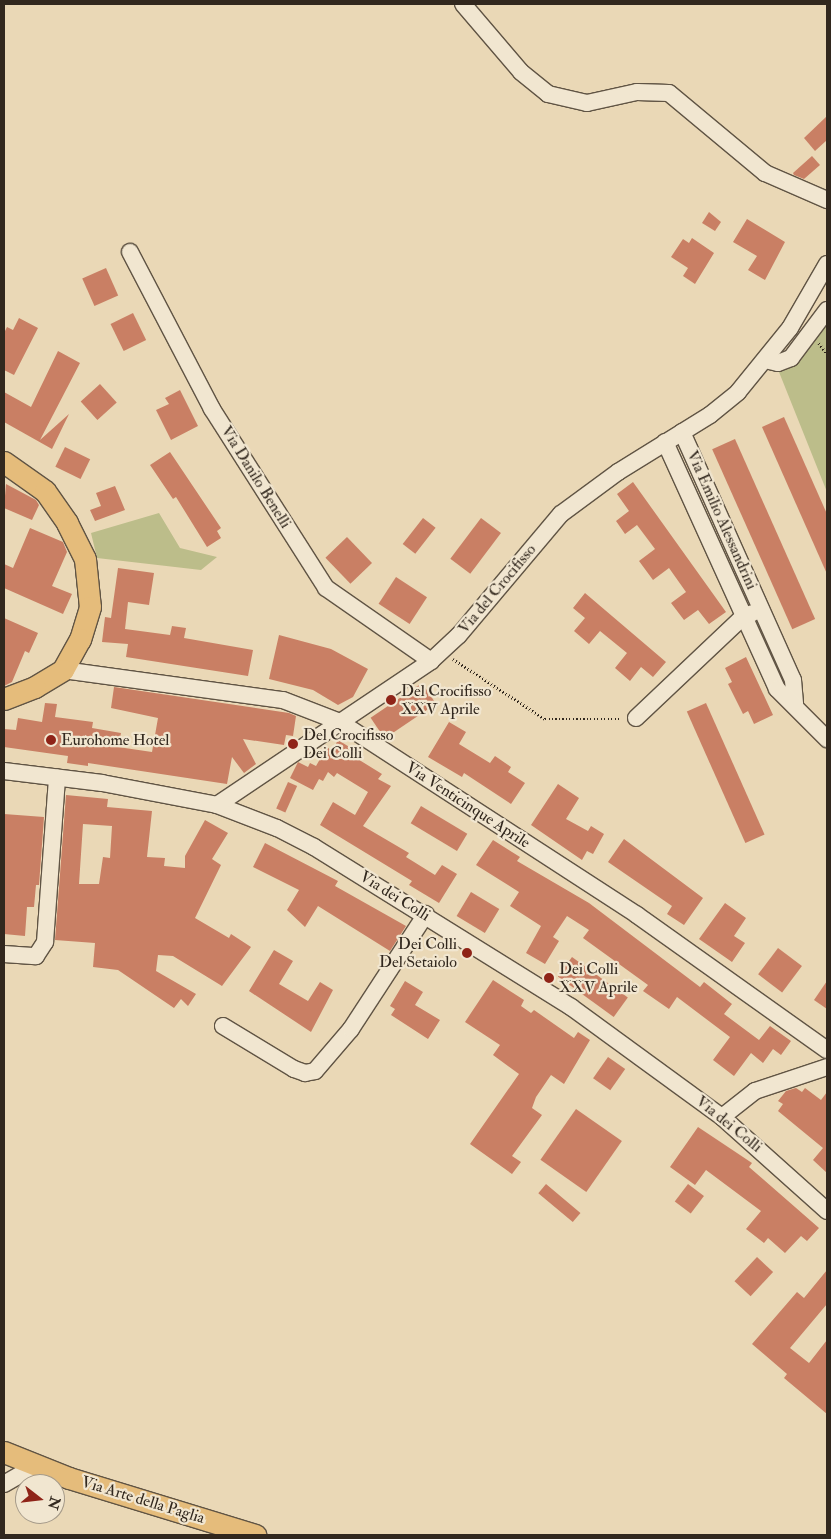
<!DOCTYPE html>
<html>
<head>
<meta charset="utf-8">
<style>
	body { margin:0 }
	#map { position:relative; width:831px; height:1539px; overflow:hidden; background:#ead8b6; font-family:"IM FELL Double Pica",serif }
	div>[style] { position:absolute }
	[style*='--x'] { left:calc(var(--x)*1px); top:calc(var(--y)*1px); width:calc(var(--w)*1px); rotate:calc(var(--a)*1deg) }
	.green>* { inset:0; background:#bcbd8a }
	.building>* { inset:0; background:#c97f64; transform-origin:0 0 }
	.path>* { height:2.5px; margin-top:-1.25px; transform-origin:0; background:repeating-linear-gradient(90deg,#32281e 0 1px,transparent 0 3.5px) }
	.roads { filter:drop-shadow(1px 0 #605444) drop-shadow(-1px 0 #605444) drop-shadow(0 1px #605444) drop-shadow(0 -1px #605444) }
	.minor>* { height:16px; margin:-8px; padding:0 8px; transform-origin:8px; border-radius:8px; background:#f1e6d0 }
	.major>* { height:21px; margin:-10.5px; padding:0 10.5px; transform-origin:10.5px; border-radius:10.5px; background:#e5bc7b }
	.dots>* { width:14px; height:14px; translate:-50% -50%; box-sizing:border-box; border:2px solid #f1e6d0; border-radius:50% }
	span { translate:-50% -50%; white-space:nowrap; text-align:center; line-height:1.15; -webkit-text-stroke:4.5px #f1e6d0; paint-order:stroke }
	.street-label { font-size:16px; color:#32281e }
	.poi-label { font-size:16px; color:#32281e }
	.left { translate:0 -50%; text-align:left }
	.right { translate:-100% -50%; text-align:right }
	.frame { position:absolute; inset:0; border:5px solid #32281e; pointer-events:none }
	.north { position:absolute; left:15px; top:1474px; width:50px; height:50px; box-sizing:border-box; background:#f1e6d0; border:1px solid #a59a89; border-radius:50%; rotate:106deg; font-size:14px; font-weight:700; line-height:20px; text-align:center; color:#32281e }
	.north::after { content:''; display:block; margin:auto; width:18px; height:22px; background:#8f2418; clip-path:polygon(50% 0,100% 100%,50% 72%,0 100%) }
</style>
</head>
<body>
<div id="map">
	<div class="green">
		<i style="clip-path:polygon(827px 318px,827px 492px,779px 372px)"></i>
		<i style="clip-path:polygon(159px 513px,180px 548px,217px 557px,201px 570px,97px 558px,91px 533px)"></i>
	</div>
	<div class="building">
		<i style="clip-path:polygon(827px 116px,827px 140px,815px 151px,804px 138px)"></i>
		<i style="clip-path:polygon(812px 156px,820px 165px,804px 179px,794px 175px,793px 173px)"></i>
		<i style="clip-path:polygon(709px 212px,721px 222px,715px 231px,702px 223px)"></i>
		<i style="clip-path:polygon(747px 219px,785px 242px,765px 280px,748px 270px,757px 256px,733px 242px)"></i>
		<i style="clip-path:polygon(692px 238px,714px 253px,695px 284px,683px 276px,688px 268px,671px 257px,683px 239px,689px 243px)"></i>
		<i style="left:106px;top:268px;width:30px;height:26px;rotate:66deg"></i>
		<i style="left:133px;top:313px;width:30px;height:25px;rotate:64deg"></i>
		<i style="clip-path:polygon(19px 318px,38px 328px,14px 375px,4px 370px,4px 333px,7px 327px,13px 330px)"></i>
		<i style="clip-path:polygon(58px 351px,80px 363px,40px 440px,69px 414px,52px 449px,4px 422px,4px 392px,31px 407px)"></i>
		<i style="left:100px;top:384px;width:25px;height:26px;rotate:48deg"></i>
		<i style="clip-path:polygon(180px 390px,198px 426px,171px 440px,156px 410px,169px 404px,165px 398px)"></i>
		<i style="clip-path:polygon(784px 417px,827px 514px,827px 574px,762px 427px)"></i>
		<i style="left:735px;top:439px;width:197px;height:25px;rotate:66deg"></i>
		<i style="left:65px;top:447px;width:28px;height:22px;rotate:26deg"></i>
		<i style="clip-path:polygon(170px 452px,221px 528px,217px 531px,221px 538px,207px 547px,176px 497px,173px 499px,150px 465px)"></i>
		<i style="clip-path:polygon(633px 482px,726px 612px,709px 624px,698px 610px,684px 620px,671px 603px,686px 592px,669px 568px,653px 580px,639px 561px,655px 549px,637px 525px,625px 534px,616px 521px,629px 511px,617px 494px)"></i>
		<i style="clip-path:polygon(6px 484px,36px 500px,39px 505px,32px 520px,4px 508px)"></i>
		<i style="clip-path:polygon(115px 486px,125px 510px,95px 521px,90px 510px,101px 506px,96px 493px)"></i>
		<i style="left:423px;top:518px;width:16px;height:33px;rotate:38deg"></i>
		<i style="left:481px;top:518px;width:25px;height:51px;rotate:37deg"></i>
		<i style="clip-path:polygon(30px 528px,63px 542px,67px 552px,52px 586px,72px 594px,63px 614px,4px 588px,4px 564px,13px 568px)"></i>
		<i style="left:347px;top:537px;width:36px;height:30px;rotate:46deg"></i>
		<i style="clip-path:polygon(118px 568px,154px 573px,149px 605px,128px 602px,125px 629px,170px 635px,172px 626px,186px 628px,184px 638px,253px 650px,248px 676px,126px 657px,128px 644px,102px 642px,105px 617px,111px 618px)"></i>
		<i style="left:396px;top:577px;width:37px;height:32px;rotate:33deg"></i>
		<i style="clip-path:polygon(585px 593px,666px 662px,653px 677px,641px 667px,630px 681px,615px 668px,627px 653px,600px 631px,589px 644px,574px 631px,585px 618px,573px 608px)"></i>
		<i style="clip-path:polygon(4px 618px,38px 633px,29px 653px,25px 651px,12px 682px,4px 686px)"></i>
		<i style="clip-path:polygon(279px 635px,331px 649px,368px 669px,353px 697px,338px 705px,313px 690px,269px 679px)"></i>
		<i style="clip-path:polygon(746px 657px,773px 715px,754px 724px,748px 711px,743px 714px,728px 684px,732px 682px,725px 668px)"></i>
		<i style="left:422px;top:683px;width:25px;height:62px;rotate:56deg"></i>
		<i style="clip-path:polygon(114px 687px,289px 713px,296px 716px,293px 736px,286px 735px,284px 745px,243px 739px,256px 764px,244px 773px,232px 757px,227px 784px,88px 763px,88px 766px,67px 763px,68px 756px,4px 747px,4px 729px,16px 730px,18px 718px,42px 722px,45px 703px,57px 704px,55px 717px,93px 722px,92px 728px,121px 733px,118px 747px,152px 752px,158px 718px,111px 708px)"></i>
		<i style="left:706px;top:703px;width:144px;height:21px;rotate:66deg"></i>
		<i style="clip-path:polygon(449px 722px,466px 732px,459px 744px,490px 763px,495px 756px,511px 767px,508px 772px,525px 783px,511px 804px,464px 773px,462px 777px,428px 757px)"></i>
		<i style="clip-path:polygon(338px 740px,351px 748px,348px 753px,382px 774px,378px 779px,391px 786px,363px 826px,409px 853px,406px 857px,435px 875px,442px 865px,457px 874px,439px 903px,409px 885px,412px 881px,320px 825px,333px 802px,355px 815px,368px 792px,337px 773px,334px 777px,328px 772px,323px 781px,319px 779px,313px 790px,290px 778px,298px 762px,308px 767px,310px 763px,316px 766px,327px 747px,332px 751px)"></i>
		<i style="left:288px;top:782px;width:10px;height:29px;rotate:24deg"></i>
		<i style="clip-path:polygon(558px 784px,579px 798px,566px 819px,588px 831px,591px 826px,604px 834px,593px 854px,587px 851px,582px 860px,531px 825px)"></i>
		<i style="clip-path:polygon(evenodd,66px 795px,108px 799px,107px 807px,152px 811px,147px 857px,165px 858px,164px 866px,185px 868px,185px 856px,205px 820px,228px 833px,212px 859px,221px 865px,195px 918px,229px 938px,231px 934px,251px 947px,222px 986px,173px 956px,158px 955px,156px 971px,196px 994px,188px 1006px,181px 999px,174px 1008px,118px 970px,93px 967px,95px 943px,55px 940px,66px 795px,83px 824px,112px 826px,110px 858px,103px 857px,99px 884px,79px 884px,83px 824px)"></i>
		<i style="left:421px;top:806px;width:54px;height:20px;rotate:31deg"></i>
		<i style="clip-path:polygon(4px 814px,44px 817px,39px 885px,36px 885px,34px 907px,27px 907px,25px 936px,4px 934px)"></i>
		<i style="clip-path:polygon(624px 839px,703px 898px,684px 925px,667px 914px,672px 906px,608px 862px)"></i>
		<i style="clip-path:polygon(493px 840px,520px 857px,517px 861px,589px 903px,700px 987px,704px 982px,732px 1004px,724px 1014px,759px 1040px,770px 1026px,791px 1041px,781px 1055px,773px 1049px,763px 1063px,751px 1053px,734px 1076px,713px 1060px,730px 1037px,677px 997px,669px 1009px,643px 991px,648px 985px,583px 938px,589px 930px,567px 916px,553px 937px,559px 941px,545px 964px,526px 953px,541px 926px,510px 906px,519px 892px,476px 865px)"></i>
		<i style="clip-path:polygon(265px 843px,338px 881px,335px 886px,406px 926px,390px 951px,318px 906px,305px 927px,287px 910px,299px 890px,253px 867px)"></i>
		<i style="left:471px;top:892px;width:33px;height:28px;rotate:31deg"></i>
		<i style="clip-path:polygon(725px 903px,746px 918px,734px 936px,745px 943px,732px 962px,699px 939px)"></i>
		<i style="left:778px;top:948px;width:30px;height:33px;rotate:37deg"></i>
		<i style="clip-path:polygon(274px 950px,293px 961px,279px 984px,308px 1001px,320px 982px,333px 990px,311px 1032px,249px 991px)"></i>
		<i style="left:572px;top:957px;width:69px;height:24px;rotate:36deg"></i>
		<i style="clip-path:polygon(493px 980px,524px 1000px,521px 1006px,531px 1013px,534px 1010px,574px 1038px,578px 1032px,590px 1040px,564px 1084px,551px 1075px,536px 1097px,532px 1108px,542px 1115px,512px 1156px,521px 1162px,512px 1174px,470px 1144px,519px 1074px,493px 1055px,500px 1045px,465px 1022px)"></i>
		<i style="clip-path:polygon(405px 981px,423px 992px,415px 1005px,440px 1020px,428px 1039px,391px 1015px,395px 1009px,390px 1006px)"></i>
		<i style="clip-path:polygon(827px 981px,827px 1009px,814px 1000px)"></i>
		<i style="left:608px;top:1057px;width:21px;height:26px;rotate:35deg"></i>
		<i style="clip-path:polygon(796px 1088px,802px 1092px,805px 1088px,821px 1100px,827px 1092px,827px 1173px,813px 1160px,823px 1148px,778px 1111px,783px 1104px,778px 1101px,786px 1091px)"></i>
		<i style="left:576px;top:1109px;width:56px;height:62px;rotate:35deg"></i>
		<i style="clip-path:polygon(698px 1127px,752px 1163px,749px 1167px,819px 1228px,807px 1241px,801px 1236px,785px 1253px,768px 1238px,764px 1243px,746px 1229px,761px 1211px,706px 1170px,695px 1185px,670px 1167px)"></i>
		<i style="left:546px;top:1184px;width:45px;height:12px;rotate:40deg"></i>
		<i style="left:688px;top:1184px;width:20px;height:22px;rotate:37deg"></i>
		<i style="left:757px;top:1257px;width:22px;height:33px;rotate:43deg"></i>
		<i style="clip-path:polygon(827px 1270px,827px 1304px,790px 1348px,809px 1363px,827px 1340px,827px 1414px,784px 1378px,787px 1374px,752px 1344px,797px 1292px,804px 1298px)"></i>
	</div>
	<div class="path">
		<i style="--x:819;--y:343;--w:14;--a:54"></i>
		<i style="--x:453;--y:659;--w:110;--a:33.1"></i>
		<i style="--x:545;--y:719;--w:77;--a:0"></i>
	</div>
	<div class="roads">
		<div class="minor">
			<i style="--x:463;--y:4;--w:89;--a:49.5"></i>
			<i style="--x:521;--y:72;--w:35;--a:39"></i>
			<i style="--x:548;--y:94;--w:40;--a:13"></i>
			<i style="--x:587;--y:103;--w:51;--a:-12.4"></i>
			<i style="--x:637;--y:92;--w:32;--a:2"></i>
			<i style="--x:669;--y:93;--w:125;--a:39.8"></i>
			<i style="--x:765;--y:173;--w:68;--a:23.5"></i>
			<i style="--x:130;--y:252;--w:177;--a:62.4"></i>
			<i style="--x:212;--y:409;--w:212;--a:57.5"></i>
			<i style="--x:326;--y:588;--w:128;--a:34.8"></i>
			<i style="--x:765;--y:360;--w:13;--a:13"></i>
			<i style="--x:778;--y:363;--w:14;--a:-21"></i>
			<i style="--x:791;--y:358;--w:60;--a:-53.1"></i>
			<i style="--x:682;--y:432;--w:272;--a:65.9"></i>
			<i style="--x:793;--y:680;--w:24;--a:85"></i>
			<i style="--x:665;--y:442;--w:271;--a:65.6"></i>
			<i style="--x:777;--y:689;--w:71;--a:45"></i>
			<i style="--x:63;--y:670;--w:222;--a:7.8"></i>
			<i style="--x:283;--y:700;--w:61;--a:21.1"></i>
			<i style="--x:340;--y:722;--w:354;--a:33"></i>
			<i style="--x:637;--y:915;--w:233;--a:35.4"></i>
			<i style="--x:636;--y:718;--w:149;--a:-43.4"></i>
			<i style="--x:744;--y:616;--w:9;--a:-18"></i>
			<i style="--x:4;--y:771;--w:99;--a:7"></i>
			<i style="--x:102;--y:783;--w:117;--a:10.8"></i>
			<i style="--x:217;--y:805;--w:64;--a:21"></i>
			<i style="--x:277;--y:828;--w:42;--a:27.2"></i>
			<i style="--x:314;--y:847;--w:303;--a:31.9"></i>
			<i style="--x:571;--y:1007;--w:187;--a:36.1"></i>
			<i style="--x:722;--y:1117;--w:141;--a:41.8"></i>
			<i style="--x:217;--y:805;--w:258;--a:-33.9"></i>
			<i style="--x:431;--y:661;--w:38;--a:-43"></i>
			<i style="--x:459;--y:635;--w:158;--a:-49.9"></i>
			<i style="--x:561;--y:514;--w:71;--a:-36.4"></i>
			<i style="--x:618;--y:472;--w:108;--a:-31.8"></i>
			<i style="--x:710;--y:415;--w:36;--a:-39"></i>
			<i style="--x:738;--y:392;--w:82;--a:-50.9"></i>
			<i style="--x:790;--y:328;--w:74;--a:-60"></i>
			<i style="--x:4;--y:954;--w:32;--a:4"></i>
			<i style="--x:36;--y:956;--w:17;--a:-57"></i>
			<i style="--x:45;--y:942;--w:165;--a:-85.8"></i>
			<i style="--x:223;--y:1026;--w:83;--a:31.2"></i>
			<i style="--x:294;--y:1069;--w:12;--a:20"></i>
			<i style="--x:305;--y:1073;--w:10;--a:-11"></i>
			<i style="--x:315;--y:1071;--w:55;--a:-49.4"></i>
			<i style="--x:351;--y:1029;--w:137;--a:-56.9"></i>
			<i style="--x:722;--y:1117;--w:42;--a:-38.2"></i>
			<i style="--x:755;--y:1091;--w:76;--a:-18.4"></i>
			<i style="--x:4;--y:1484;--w:38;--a:-30"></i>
		</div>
		<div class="major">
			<i style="--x:4;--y:462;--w:50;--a:35.3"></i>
			<i style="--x:45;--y:491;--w:39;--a:55"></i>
			<i style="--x:67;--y:523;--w:40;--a:63.4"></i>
			<i style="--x:85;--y:559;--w:48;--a:84.1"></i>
			<i style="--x:90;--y:607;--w:34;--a:107"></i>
			<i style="--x:80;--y:639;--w:35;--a:119"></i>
			<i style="--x:63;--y:670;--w:33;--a:149"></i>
			<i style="--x:35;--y:687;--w:33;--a:159"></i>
			<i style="--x:4;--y:1452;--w:70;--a:21.8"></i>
			<i style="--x:69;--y:1478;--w:195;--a:17"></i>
		</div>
	</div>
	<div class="dots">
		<i style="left:391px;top:700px;background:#8f2418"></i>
		<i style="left:51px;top:740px;background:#8f2418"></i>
		<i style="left:293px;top:744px;background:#8f2418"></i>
		<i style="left:467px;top:953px;background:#8f2418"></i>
		<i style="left:549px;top:978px;background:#8f2418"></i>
	</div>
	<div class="street-label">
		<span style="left:256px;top:477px;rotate:58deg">Via Danilo Benelli</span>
		<span style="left:722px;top:520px;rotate:66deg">Via Emilio Alessandrini</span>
		<span style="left:497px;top:589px;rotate:-50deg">Via del Crocifisso</span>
		<span style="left:468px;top:805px;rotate:33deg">Via Venticinque Aprile</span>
		<span style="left:395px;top:896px;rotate:32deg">Via dei Colli</span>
		<span style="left:729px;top:1124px;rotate:39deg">Via dei Colli</span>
		<span style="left:143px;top:1500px;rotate:17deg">Via Arte della Paglia</span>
	</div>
	<div class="poi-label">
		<span class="left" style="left:401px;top:700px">Del Crocifisso<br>XXV Aprile</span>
		<span class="left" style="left:303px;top:744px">Del Crocifisso<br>Dei Colli</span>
		<span class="left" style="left:61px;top:740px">Eurohome Hotel</span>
		<span class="right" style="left:457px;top:953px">Dei Colli<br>Del Setaiolo</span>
		<span class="left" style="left:559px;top:978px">Dei Colli<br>XXV Aprile</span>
	</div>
	<div class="frame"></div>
	<div class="north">N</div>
</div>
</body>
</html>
